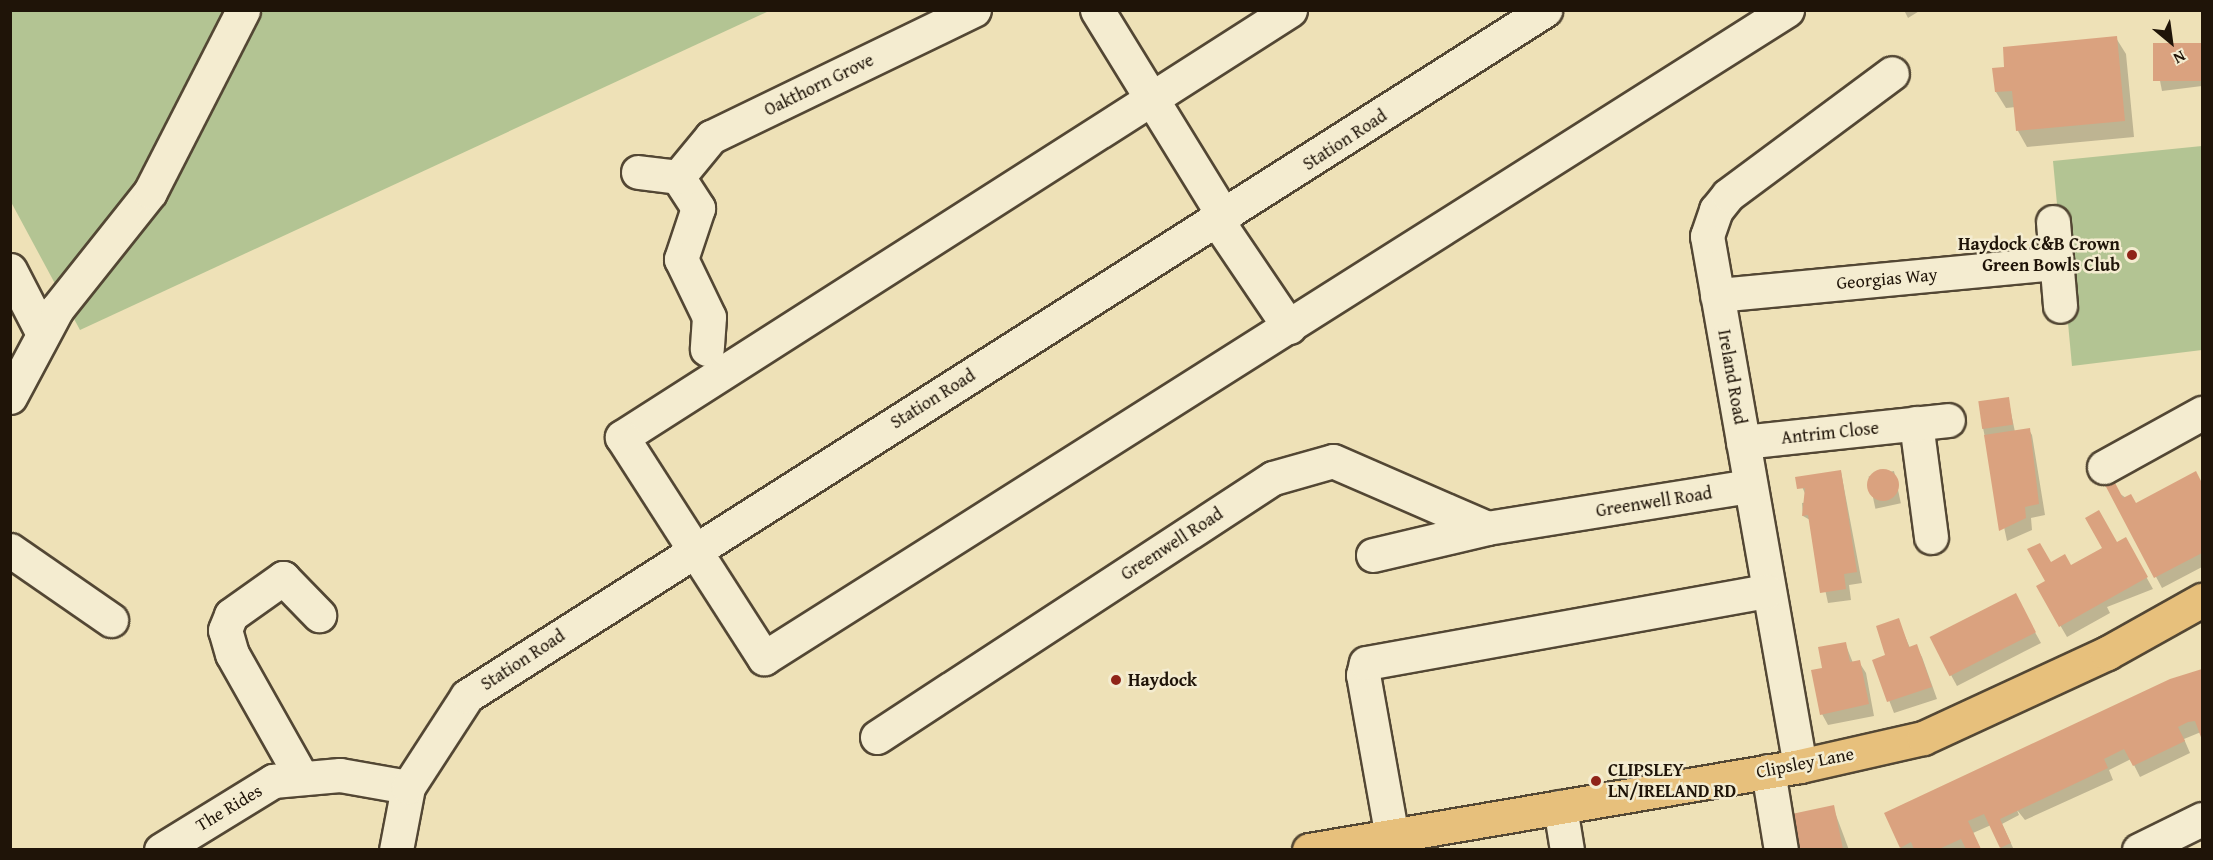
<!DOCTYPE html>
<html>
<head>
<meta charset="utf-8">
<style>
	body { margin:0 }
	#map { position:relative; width:2213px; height:860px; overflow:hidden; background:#eee1b7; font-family:"Gentium Book Plus",serif }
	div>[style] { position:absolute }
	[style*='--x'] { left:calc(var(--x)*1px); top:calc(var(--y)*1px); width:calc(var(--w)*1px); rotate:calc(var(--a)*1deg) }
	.green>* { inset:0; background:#b3c493 }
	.shadow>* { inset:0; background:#0003; transform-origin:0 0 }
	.building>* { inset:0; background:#daa27f; transform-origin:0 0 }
	.round { border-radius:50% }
	.roads { filter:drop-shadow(2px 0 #534734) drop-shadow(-2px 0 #534734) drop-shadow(0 2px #534734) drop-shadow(0 -2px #534734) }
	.minor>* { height:33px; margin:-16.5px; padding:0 16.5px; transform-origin:16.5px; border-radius:16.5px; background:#f4ecd0 }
	.major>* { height:33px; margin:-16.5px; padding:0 16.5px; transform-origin:16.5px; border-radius:16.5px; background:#e7c07c }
	.dots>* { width:16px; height:16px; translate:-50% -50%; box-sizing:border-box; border:3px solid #f4ecd0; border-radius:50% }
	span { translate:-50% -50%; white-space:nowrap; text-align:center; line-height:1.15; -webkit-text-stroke:5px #f4ecd0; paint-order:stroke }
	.street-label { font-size:18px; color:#1f1408 }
	.poi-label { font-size:18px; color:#1f1408; font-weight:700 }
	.right { translate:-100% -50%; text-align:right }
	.left { translate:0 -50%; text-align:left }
	.frame { position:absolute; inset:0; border:12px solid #1f1408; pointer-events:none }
	.north { position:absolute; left:2141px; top:12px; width:60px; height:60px; -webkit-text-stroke:4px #f4ecd0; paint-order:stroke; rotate:151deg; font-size:16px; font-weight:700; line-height:24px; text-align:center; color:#1f1408 }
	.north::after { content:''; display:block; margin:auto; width:21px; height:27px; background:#1f1408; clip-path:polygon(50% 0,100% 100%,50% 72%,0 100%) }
</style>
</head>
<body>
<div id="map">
	<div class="green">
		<i style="clip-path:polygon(10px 11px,769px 11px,80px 330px,11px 202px)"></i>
		<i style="clip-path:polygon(2202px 146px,2202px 350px,2072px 366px,2053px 161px)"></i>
	</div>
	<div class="shadow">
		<i style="clip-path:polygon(1904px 10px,1921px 10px,1908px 18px)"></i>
		<i style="clip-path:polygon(2116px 38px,2126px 54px,2134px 137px,2027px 147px,2018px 131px,2016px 107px,2006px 108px,1996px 92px,2006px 68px)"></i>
		<i style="clip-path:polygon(2202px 44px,2202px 86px,2162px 91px,2154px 50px)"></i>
		<i style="clip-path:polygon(2008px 398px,2015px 432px,2029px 430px,2032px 435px,2045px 515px,2031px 518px,2032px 530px,2007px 541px,1983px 428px)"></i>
		<i style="left:1894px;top:471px;width:33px;height:26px;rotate:78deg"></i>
		<i style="clip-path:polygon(1841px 472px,1862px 583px,1849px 585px,1851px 600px,1828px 603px,1810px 520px,1803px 516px,1802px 503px,1809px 502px,1798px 478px)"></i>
		<i style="clip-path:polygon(2195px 473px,2202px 486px,2202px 567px,2162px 588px,2106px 484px,2136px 505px)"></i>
		<i style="clip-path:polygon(2125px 539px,2153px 589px,2107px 607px,2110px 613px,2067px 637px,2038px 587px,2047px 582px,2050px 564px,2071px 567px)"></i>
		<i style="clip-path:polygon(2021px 607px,2041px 643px,1957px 686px,1951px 675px)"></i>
		<i style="clip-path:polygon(1898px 620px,1910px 648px,1916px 646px,1922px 657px,1937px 699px,1894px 713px,1874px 661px,1887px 656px)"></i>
		<i style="clip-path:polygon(1845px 643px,1853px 663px,1859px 662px,1866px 673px,1874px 716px,1828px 725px,1822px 714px,1824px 669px)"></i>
		<i style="clip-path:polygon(2202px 671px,2202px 737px,2201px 732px,2184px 739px,2190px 753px,2140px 777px,2131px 759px,2109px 770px,2113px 780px,2025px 820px,2017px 810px,2019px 815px,2002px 824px,2014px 850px,2002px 850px,1991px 825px,1973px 833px,1981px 850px,1902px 850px,1886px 814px,2170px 680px)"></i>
		<i style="clip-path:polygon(1833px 807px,1849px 850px,1795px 850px)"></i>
	</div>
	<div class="building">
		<i style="clip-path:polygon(2117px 36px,2125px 121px,2016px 131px,2012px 91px,1995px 92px,1992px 68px,2004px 67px,2003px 47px)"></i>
		<i style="left:2202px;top:43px;width:38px;height:49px;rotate:90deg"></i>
		<i style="left:2009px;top:397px;width:28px;height:31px;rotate:82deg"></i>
		<i style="clip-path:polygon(2030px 428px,2039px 504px,2025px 507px,2026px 518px,1999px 531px,1984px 435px)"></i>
		<i class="round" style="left:1867px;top:469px;width:32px;height:32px"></i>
		<i style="clip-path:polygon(1841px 470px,1857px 572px,1844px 574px,1846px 589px,1820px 593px,1808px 515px,1802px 516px,1805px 488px,1797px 489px,1795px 477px)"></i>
		<i style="clip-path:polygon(2196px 471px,2202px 483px,2202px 553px,2154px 578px,2104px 483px,2113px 479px,2123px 498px,2131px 494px,2136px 503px)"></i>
		<i style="clip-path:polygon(2099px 510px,2117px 542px,2126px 537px,2148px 577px,2059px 627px,2036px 586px,2045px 581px,2027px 549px,2040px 543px,2051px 562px,2065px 554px,2071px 565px,2102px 548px,2085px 518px)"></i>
		<i style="left:2016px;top:593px;width:44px;height:97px;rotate:63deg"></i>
		<i style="clip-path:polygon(1899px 618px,1909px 647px,1917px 644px,1932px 687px,1887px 702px,1872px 660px,1885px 655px,1876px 626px)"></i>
		<i style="clip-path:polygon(1846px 642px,1850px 662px,1860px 660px,1869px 704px,1820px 715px,1811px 670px,1822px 668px,1818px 647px)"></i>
		<i style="clip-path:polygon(2202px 669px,2202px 740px,2195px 721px,2188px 722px,2178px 727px,2185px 741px,2133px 766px,2124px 749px,2104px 759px,2108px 768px,2000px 819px,2011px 843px,2000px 848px,1984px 814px,1968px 821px,1981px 849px,1966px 849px,1961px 839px,1939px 849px,1914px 849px,1911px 842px,1900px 848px,1884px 813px,2170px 679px)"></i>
		<i style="clip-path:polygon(1834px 805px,1843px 849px,1794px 849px,1787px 815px)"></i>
	</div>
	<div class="roads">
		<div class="minor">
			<i style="--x:1097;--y:10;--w:244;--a:58.4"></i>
			<i style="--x:1290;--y:10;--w:793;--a:147.41"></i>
			<i style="--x:622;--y:437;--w:263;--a:57.3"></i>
			<i style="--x:764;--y:658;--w:1211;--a:-32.35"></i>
			<i style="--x:638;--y:172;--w:40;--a:7.1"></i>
			<i style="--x:678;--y:177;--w:37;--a:57"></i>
			<i style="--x:698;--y:208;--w:54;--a:108.4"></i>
			<i style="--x:681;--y:259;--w:64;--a:64.2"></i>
			<i style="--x:709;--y:317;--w:32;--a:94"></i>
			<i style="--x:678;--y:177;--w:52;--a:-50.5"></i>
			<i style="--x:711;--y:137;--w:292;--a:-25.8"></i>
			<i style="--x:1218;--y:222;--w:127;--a:55.9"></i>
			<i style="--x:2053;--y:222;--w:84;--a:85.2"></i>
			<i style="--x:10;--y:270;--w:72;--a:62.7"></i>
			<i style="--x:1717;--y:295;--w:341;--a:-5.4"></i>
			<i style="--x:10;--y:397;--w:100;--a:-61.9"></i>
			<i style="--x:57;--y:309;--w:149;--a:-51.5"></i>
			<i style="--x:150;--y:192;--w:204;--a:-62.9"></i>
			<i style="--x:1916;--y:423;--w:115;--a:82.5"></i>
			<i style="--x:1743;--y:442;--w:206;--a:-6.1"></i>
			<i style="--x:2104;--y:467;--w:112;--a:-28.9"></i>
			<i style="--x:10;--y:550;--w:123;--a:34.7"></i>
			<i style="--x:1373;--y:555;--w:117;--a:-13.3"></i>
			<i style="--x:1487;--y:528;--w:266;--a:-9.1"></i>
			<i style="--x:877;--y:737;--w:473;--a:-33.2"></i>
			<i style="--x:1273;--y:478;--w:62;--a:-15.8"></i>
			<i style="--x:1333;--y:461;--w:168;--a:23.5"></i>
			<i style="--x:1800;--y:766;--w:538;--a:-99.95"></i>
			<i style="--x:1707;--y:236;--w:28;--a:-71"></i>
			<i style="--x:1716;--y:210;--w:19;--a:-51"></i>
			<i style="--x:1728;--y:195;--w:204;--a:-36.6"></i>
			<i style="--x:1768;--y:771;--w:80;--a:80.7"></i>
			<i style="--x:302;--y:778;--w:142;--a:-119.4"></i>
			<i style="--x:232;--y:654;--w:25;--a:-106"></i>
			<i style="--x:225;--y:630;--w:16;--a:-68"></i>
			<i style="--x:231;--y:615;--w:64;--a:-35.4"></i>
			<i style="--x:283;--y:578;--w:52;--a:45.8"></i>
			<i style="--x:1560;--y:807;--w:44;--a:80.8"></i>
			<i style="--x:1392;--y:837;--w:165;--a:-100.1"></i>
			<i style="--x:1363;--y:675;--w:12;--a:-76"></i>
			<i style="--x:1366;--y:663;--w:407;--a:-10.2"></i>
			<i style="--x:161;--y:850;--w:132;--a:-31.6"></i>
			<i style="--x:273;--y:781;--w:67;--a:-5.1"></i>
			<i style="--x:340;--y:775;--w:69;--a:10"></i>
			<i style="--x:396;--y:850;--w:64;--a:-79.2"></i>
			<i style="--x:408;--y:787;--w:108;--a:-57"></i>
			<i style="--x:467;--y:696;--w:1278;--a:-32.47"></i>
			<i style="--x:2139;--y:850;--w:70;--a:-26.2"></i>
		</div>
		<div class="major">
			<i style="--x:1309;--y:850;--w:498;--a:-9.7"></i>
			<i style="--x:1800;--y:766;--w:126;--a:-12.8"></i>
			<i style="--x:1923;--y:738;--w:203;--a:-24.8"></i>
			<i style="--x:2107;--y:653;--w:109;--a:-29.2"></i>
		</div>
	</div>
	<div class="dots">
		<i style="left:2132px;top:255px;background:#8f2418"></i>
		<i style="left:1116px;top:680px;background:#8f2418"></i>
		<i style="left:1596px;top:781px;background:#8f2418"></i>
	</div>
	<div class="street-label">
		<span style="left:819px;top:85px;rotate:-26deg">Oakthorn Grove</span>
		<span style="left:1345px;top:140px;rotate:-33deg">Station Road</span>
		<span style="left:1887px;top:279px;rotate:-5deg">Georgias Way</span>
		<span style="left:1732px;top:377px;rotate:80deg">Ireland Road</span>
		<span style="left:933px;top:399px;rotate:-32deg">Station Road</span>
		<span style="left:1830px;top:433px;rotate:-6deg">Antrim Close</span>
		<span style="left:1654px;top:502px;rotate:-9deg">Greenwell Road</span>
		<span style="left:1172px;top:544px;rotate:-33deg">Greenwell Road</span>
		<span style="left:523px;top:660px;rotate:-33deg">Station Road</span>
		<span style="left:1805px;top:763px;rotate:-11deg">Clipsley Lane</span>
		<span style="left:229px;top:808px;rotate:-31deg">The Rides</span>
	</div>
	<div class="poi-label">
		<span class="right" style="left:2120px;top:255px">Haydock C&amp;B Crown<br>Green Bowls Club</span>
		<span class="left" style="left:1128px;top:680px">Haydock</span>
		<span class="left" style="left:1608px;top:781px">CLIPSLEY<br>LN/IRELAND RD</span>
	</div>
	<div class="frame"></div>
	<div class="north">N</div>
</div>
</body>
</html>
